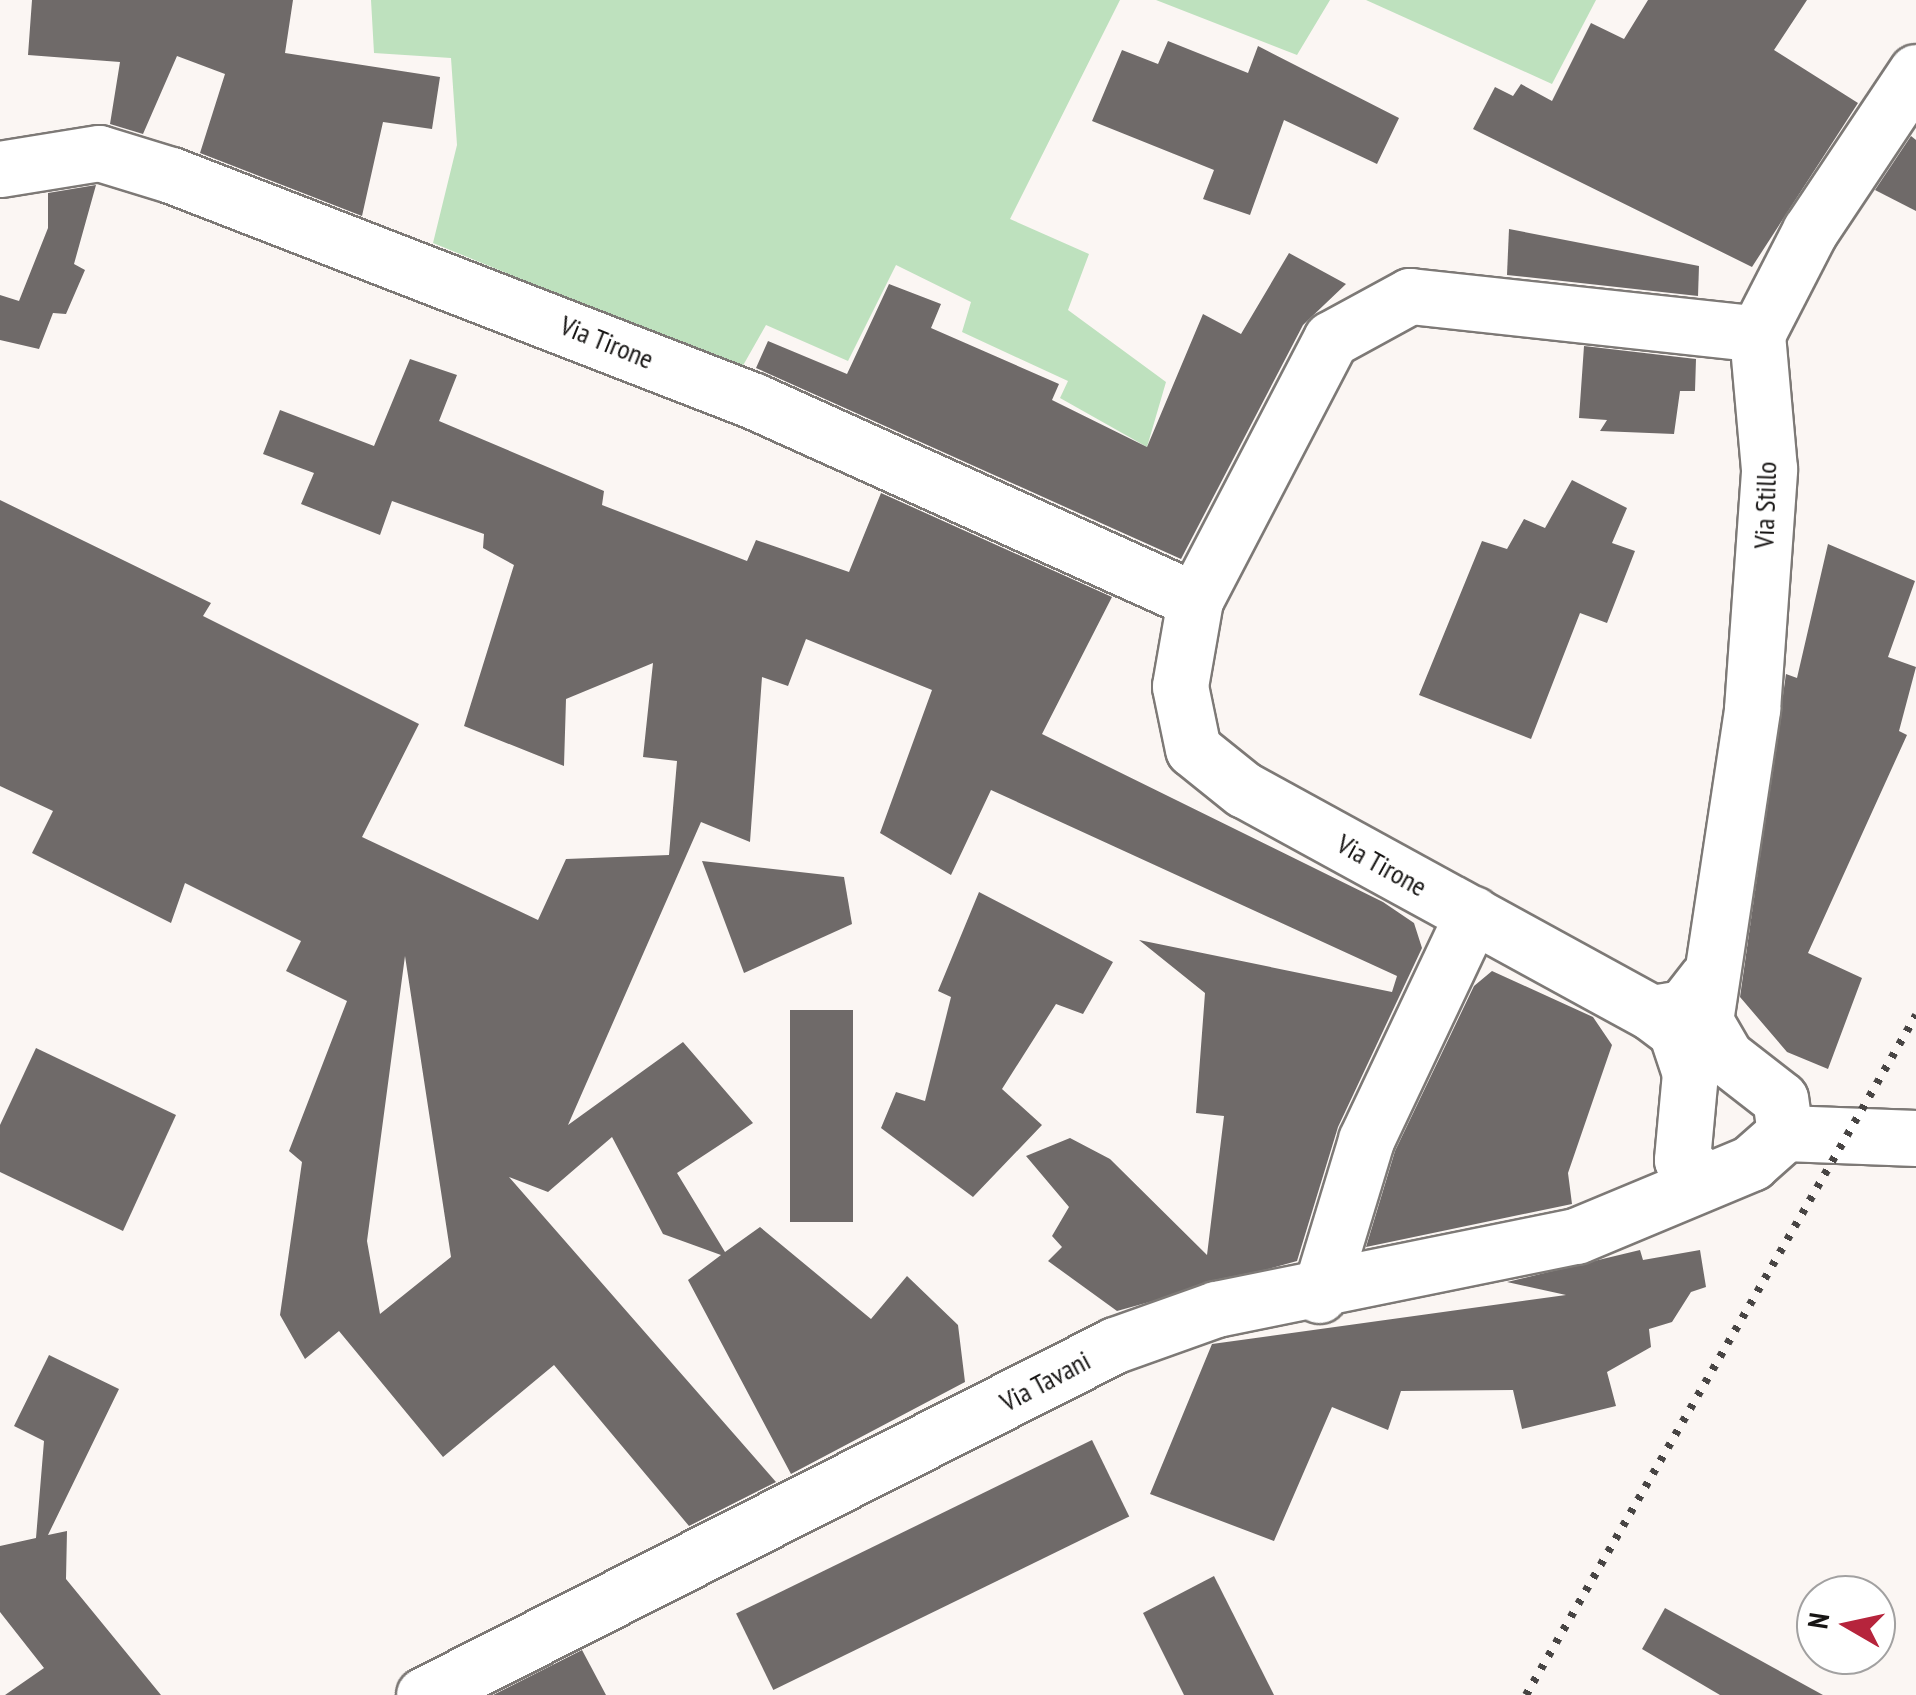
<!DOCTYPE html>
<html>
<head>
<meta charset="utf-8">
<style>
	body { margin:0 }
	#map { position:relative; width:1916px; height:1695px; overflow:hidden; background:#fbf6f3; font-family:"PT Sans Narrow",sans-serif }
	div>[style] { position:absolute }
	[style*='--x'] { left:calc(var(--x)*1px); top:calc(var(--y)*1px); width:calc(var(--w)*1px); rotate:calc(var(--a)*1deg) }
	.green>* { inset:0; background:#bee1be }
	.building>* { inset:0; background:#6f6a69; transform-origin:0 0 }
	.roads { filter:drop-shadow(2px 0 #7d7976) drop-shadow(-2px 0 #7d7976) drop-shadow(0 2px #7d7976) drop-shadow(0 -2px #7d7976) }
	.minor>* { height:55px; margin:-27.5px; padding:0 27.5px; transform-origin:27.5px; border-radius:27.5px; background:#fff }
	.rail>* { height:8px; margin-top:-4px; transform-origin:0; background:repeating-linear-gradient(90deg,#474443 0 5px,transparent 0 15px) }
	span { translate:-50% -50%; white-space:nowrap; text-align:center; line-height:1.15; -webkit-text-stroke:9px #fff; paint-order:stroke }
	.street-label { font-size:28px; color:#171514 }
	.north { position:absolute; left:1796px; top:1575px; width:100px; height:100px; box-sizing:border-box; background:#fff; border:2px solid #a2a1a1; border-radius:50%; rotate:279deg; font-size:28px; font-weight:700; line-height:40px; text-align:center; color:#171514 }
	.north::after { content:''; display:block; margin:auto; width:35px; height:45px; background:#b6243c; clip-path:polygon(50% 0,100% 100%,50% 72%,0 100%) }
</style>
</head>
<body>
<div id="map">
	<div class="green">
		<i style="clip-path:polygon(371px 0,1120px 0,1010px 219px,1089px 254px,1068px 310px,1166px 382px,1147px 447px,1060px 398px,1068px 381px,962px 332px,971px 302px,896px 265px,848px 361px,766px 325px,741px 369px,433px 243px,457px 145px,451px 58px,374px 53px)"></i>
		<i style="clip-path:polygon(1156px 0,1330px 0,1297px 55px)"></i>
		<i style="clip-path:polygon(1366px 0,1596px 0,1552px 84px)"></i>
	</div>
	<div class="building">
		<i style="clip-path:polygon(32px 0,293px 0,285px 53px,440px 77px,432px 129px,383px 122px,362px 216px,200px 153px,225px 74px,177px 56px,143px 134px,110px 124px,120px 62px,28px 55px)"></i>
		<i style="clip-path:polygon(1648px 0,1807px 0,1774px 50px,1858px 103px,1752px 267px,1473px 129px,1495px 87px,1513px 96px,1521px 84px,1552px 101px,1591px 23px,1624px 39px)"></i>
		<i style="clip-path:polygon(1168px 41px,1248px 73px,1258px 46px,1399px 118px,1377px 164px,1284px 120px,1250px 215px,1203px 199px,1214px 170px,1092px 121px,1122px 50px,1158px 64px)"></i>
		<i style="clip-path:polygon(1911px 136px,1916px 140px,1916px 211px,1875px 190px)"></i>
		<i style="clip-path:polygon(96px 185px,74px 264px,85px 270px,66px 314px,53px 313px,39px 349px,0 340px,0 295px,19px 301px,48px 228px,48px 193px)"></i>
		<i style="clip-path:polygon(1509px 229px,1699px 266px,1698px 296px,1507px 275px)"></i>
		<i style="clip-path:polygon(1289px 253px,1346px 284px,1303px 325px,1181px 559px,756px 368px,768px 341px,847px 374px,889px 284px,941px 304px,931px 328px,1059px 384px,1052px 400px,1147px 447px,1203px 314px,1241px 334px)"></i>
		<i style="clip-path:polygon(1584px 346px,1696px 359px,1695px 391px,1680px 391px,1674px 434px,1600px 431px,1607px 420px,1579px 418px)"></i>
		<i style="clip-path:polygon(evenodd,410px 359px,457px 375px,439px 421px,604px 491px,602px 505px,747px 561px,756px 540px,849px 572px,881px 493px,1112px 597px,1042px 734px,1383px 902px,1414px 923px,1422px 948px,1338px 1127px,1297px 1261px,1117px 1311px,1048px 1261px,1062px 1247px,1052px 1236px,1069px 1207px,1026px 1156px,1070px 1138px,1110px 1159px,1207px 1255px,1224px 1116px,1196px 1113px,1205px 993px,1139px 940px,1392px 992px,1397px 976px,991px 790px,951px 875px,880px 833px,932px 690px,806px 639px,788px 686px,762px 677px,750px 842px,701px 822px,568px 1125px,683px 1042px,753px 1123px,677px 1173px,725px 1252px,760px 1227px,871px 1319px,907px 1276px,958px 1325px,965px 1382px,791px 1474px,688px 1280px,721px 1255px,663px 1234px,612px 1137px,548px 1192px,509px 1177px,776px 1482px,689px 1526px,554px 1365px,443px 1457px,339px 1331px,305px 1359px,280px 1315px,302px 1162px,289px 1151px,347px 1001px,286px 971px,301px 941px,185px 883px,171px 923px,32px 853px,53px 811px,0 786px,0 500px,211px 603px,203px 616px,419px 724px,362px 837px,538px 920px,566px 859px,669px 855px,677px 761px,643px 757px,653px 663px,566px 699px,564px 766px,464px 726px,514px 565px,483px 548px,484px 534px,392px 501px,380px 535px,301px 504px,314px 473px,263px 454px,280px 410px,374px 446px,410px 359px,405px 956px,451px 1257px,380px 1314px,367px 1241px,405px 956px)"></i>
		<i style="clip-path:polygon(1572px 480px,1627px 508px,1612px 543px,1635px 551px,1607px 623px,1580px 613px,1531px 739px,1419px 695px,1482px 541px,1507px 549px,1524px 519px,1545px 528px)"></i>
		<i style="clip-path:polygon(1828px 544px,1915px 581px,1888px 657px,1916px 667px,1899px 731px,1907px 735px,1808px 953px,1862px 978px,1828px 1069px,1787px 1052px,1740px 997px,1786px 674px,1797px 678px)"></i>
		<i style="clip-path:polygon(702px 861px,844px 877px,852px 924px,744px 973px)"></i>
		<i style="clip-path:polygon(979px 892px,1113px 962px,1083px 1014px,1056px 1004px,1002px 1089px,1042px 1125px,973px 1197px,881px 1128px,896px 1092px,925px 1101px,951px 997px,938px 991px)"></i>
		<i style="clip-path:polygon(1492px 971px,1593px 1017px,1612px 1045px,1568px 1173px,1572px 1204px,1366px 1247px,1395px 1151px,1474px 986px)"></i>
		<i style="left:790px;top:1010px;width:63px;height:212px"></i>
		<i style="clip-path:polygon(36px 1048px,176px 1115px,123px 1231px,0 1172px,0 1125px)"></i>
		<i style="clip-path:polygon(1640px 1250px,1643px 1260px,1700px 1250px,1706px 1287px,1691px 1292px,1672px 1322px,1649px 1329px,1651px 1347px,1607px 1372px,1616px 1406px,1522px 1429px,1513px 1390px,1401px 1391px,1388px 1430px,1332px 1407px,1274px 1541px,1150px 1494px,1212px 1344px,1566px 1295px,1507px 1282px)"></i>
		<i style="clip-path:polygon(49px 1355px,119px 1389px,48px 1535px,67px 1531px,66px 1579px,161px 1695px,5px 1695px,44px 1668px,0 1612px,0 1546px,36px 1538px,44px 1441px,14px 1426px)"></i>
		<i style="left:1092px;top:1440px;width:85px;height:396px;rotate:64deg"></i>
		<i style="clip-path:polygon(1214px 1576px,1274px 1695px,1184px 1695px,1143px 1613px)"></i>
		<i style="clip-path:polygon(1665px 1608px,1823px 1695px,1720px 1695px,1642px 1649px)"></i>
		<i style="clip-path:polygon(582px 1650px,606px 1695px,493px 1695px)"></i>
	</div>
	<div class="roads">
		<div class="minor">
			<i style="--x:0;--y:169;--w:100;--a:-9.2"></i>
			<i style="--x:99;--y:153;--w:75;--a:17"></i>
			<i style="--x:171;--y:175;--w:625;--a:21.19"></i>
			<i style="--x:754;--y:401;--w:484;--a:24.3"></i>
			<i style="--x:1706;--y:979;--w:37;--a:128"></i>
			<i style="--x:1683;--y:1008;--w:31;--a:171"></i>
			<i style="--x:1652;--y:1013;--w:465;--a:-151.3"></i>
			<i style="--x:1244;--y:790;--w:65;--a:-141.2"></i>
			<i style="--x:1193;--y:749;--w:64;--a:-101.7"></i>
			<i style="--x:1180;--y:686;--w:87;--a:-80.1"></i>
			<i style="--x:1195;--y:600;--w:294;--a:-62.5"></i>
			<i style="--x:1331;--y:339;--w:90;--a:-28.6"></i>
			<i style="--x:1410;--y:296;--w:349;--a:6.2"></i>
			<i style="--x:1652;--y:1013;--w:30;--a:37"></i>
			<i style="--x:1676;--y:1031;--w:44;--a:71.6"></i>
			<i style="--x:1690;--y:1073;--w:87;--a:95.3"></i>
			<i style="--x:1682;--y:1160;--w:31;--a:40"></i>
			<i style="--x:1785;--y:1133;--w:34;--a:-98"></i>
			<i style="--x:1780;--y:1099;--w:68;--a:-142.1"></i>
			<i style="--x:1726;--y:1057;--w:42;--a:-120.3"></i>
			<i style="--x:1705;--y:1021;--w:316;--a:-81.4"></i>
			<i style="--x:1752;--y:709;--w:241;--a:-85.9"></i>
			<i style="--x:1769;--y:469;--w:136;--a:-95.1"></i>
			<i style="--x:1757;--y:334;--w:116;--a:-62.8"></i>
			<i style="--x:1810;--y:231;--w:191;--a:-56.3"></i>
			<i style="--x:1319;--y:1295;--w:162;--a:-73.1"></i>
			<i style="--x:1366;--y:1140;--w:250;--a:-64.7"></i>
			<i style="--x:424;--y:1695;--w:775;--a:-26.86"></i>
			<i style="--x:1115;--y:1345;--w:107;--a:-19.6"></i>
			<i style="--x:1216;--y:1309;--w:367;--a:-11.5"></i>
			<i style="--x:1576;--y:1236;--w:190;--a:-22.6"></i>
			<i style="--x:1751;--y:1163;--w:45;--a:-41.4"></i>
			<i style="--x:1785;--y:1133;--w:131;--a:2.2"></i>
		</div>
	</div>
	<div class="rail">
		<i style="--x:1526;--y:1695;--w:784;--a:-60.16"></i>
	</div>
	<div class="street-label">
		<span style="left:607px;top:342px;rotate:22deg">Via Tirone</span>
		<span style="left:1765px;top:505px;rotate:-88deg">Via Stillo</span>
		<span style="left:1382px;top:865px;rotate:29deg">Via Tirone</span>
		<span style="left:1045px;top:1381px;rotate:-28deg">Via Tavani</span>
	</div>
	<div class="north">N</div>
</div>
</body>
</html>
